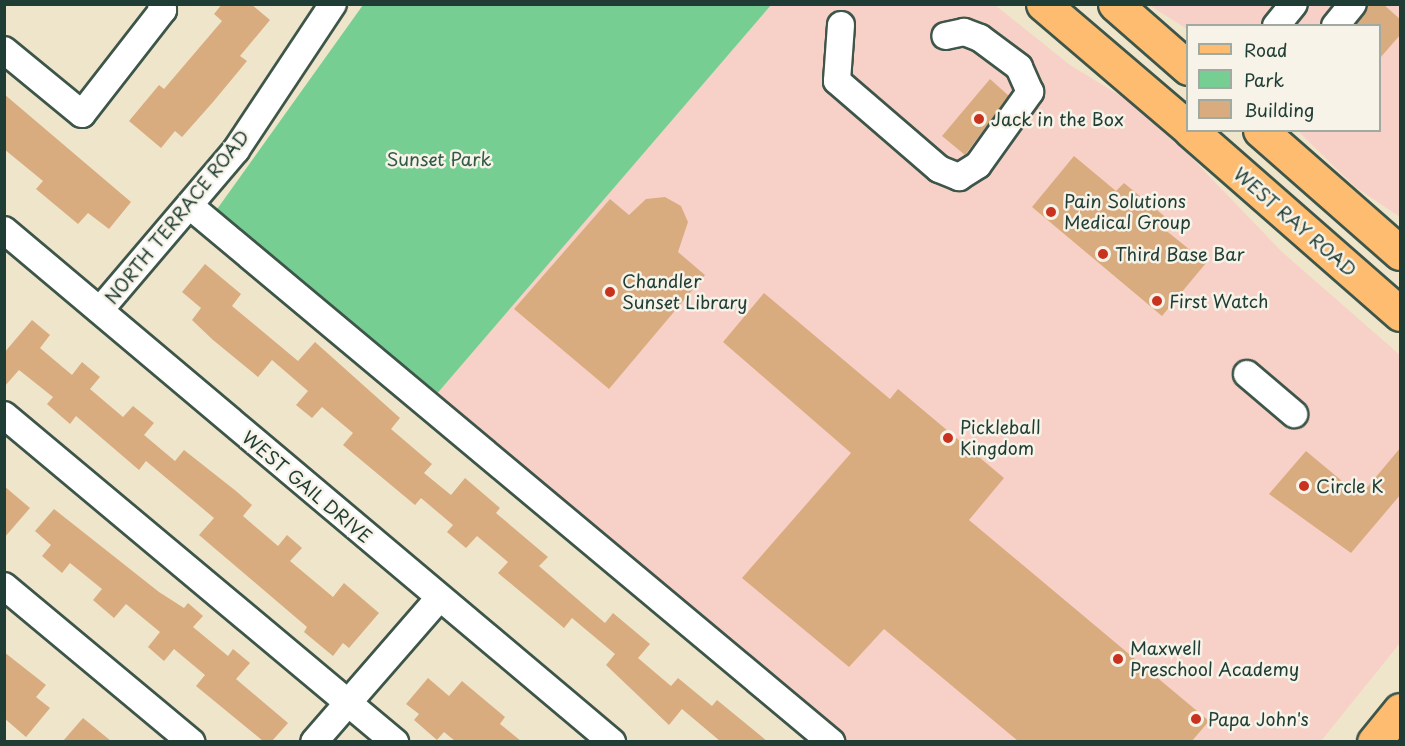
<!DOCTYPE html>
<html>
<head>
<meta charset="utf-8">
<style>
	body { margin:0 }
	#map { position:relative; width:1405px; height:746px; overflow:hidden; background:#efe5ca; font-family:"Playpen Sans",sans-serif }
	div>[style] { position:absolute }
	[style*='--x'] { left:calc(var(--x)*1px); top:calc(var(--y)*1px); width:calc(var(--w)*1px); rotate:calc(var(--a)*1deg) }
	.built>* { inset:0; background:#f7d1c7 }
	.green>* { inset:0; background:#77ce92 }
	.building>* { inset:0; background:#d9ac80 }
	.roads { filter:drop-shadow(2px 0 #3e564a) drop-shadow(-2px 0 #3e564a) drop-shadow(0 2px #3e564a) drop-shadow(0 -2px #3e564a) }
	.minor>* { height:26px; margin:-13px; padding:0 13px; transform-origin:13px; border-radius:13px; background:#fff }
	.major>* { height:33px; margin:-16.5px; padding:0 16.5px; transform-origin:16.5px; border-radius:16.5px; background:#fdbc70 }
	.dots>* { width:16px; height:16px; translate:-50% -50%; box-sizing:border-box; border:3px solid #f7f3e8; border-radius:50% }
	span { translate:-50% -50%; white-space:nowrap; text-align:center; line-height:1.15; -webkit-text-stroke:5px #f7f3e8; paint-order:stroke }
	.poi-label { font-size:18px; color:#1f3d34 }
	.left { translate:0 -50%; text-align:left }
	.park-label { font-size:18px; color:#315a47 }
	.street-label { font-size:18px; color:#1f3d34 }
	.frame { position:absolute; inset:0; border:6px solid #1f3d34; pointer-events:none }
	.legend { position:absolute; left:1186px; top:24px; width:195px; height:108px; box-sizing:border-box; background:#f7f3e8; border:2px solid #a1aaa0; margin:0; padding:8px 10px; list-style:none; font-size:18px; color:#1f3d34 }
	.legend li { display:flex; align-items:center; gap:12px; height:30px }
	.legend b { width:30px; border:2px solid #a1aaa0 }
</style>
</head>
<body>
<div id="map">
	<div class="built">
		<i style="clip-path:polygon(771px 5px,995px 5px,1070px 65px,1124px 98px,1186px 152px,1282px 252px,1400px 355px,1400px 643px,1321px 741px,846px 741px,435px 396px)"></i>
		<i style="clip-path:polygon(1149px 5px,1400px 5px,1400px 217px,1355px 187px,1298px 131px,1380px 130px,1380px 26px,1187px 29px)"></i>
	</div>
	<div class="green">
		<i style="clip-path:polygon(363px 5px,771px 5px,435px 396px,215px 212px)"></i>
	</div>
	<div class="building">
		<i style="clip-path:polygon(222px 4px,251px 4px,270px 20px,240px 56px,247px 61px,213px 102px,182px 137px,175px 131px,161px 148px,129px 121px,159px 85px,164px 89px,222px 21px,214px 14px)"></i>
		<i style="clip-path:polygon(1368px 4px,1383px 4px,1401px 20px,1401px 34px,1380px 58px,1380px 26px,1355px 26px)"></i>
		<i style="clip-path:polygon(990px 79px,1009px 96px,965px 155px,942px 136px)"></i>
		<i style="clip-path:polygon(4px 94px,131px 202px,109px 229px,88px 213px,78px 224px,36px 189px,43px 181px,4px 149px)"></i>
		<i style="clip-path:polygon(1074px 156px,1116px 191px,1124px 183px,1169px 220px,1163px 228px,1206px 263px,1162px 316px,1032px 207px)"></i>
		<i style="clip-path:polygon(665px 197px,681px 206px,688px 222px,678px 252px,705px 275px,609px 389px,514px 309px,610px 199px,629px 215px,646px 199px)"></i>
		<i style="clip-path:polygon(205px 264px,241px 294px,232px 306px,298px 361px,315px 342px,400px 418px,391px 429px,432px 464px,424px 473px,451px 495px,465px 478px,500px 508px,496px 513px,548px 557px,539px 566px,605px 623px,613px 613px,650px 644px,638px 658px,671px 686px,678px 678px,712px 706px,717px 700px,767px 741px,720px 741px,682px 709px,669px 725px,606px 665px,615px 654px,572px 618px,564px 628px,498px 573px,508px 562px,477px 536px,466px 548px,447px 532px,453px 525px,421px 498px,415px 505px,343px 445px,353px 433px,322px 407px,312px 418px,296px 405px,308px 391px,272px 360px,258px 377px,213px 340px,192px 320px,201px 308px,182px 292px)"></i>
		<i style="clip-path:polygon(764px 293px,890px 399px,898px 389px,1004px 478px,969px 520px,1209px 721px,1192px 741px,1018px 741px,884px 629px,849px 667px,742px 578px,851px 453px,723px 342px)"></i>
		<i style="clip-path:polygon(32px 320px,50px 335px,40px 348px,72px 375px,82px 362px,100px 377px,90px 389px,123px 417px,133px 406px,154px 423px,144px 435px,175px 461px,184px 450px,236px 491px,252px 505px,243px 516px,278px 546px,287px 535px,302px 548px,290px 561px,333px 597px,344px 583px,379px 613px,349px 648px,343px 643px,333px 656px,304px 632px,307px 627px,199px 535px,214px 518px,146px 461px,139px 470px,76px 416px,70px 424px,47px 404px,53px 397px,19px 370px,4px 387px,4px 353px)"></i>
		<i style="clip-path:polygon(1401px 447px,1401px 494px,1351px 553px,1269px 494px,1306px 451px,1360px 496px)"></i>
		<i style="clip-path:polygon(4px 486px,30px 508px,4px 538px)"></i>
		<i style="clip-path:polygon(54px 509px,159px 592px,184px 608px,188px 603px,203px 616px,193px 627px,228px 656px,233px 649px,250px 663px,236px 679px,288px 723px,272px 741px,263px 741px,196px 686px,205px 675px,174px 649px,164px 661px,148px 647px,160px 632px,126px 604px,114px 618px,93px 600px,102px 589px,70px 563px,62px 573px,42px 556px,51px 545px,35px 531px)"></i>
		<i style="clip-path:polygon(4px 652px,46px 685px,36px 697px,50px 708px,26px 737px,4px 718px)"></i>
		<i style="clip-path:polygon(428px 678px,449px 696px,462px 681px,505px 717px,500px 724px,521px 741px,455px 741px,444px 732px,437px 740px,414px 720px,419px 714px,406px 704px)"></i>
		<i style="clip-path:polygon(83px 718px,111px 741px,63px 741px)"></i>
	</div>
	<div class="roads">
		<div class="minor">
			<i style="--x:841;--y:25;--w:56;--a:94.1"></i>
			<i style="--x:837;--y:81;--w:135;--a:40.8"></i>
			<i style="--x:939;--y:169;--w:22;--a:22"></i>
			<i style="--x:959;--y:177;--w:22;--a:-32"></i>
			<i style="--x:978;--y:165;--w:90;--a:-54.5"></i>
			<i style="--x:1030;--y:92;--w:27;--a:-114"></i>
			<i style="--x:1019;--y:67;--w:49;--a:-143.4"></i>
			<i style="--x:980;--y:38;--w:17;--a:-159"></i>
			<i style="--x:964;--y:32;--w:19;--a:168"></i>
			<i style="--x:1276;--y:26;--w:28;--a:-51"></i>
			<i style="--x:1335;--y:26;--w:28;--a:-51"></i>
			<i style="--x:4;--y:50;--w:101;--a:39.4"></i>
			<i style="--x:82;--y:114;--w:132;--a:-52.1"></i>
			<i style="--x:163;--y:10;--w:6;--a:-108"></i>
			<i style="--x:190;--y:206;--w:836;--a:39.9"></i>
			<i style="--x:4;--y:230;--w:795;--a:40.1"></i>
			<i style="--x:100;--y:310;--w:210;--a:-49.6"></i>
			<i style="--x:236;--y:150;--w:175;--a:-56.4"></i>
			<i style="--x:1247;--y:374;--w:62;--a:40.4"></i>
			<i style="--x:4;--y:415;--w:510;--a:39.91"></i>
			<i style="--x:4;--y:586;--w:244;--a:39.8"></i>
			<i style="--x:314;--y:742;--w:191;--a:-49"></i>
		</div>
		<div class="major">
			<i style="--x:1043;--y:4;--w:191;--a:40.5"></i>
			<i style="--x:1115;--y:4;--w:97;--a:41.2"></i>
			<i style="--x:1190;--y:130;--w:279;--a:41.2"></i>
			<i style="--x:1260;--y:130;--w:186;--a:41.3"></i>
			<i style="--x:1374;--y:742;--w:41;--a:-50.9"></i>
		</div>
	</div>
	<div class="dots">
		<i style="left:979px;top:119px;background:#c8321e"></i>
		<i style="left:1051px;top:212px;background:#c8321e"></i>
		<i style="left:1103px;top:254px;background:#c8321e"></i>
		<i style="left:610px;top:292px;background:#c8321e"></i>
		<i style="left:1157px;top:301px;background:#c8321e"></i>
		<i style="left:948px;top:438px;background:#c8321e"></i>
		<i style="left:1304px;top:486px;background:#c8321e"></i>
		<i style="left:1118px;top:659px;background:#c8321e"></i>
		<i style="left:1196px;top:719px;background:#c8321e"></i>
	</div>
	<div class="poi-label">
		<span class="left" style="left:991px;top:119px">Jack in the Box</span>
		<span class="left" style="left:1064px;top:212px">Pain Solutions<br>Medical Group</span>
		<span class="left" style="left:1115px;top:254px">Third Base Bar</span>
		<span class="left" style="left:622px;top:292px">Chandler<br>Sunset Library</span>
		<span class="left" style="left:1169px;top:301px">First Watch</span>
		<span class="left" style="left:960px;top:438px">Pickleball<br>Kingdom</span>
		<span class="left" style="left:1316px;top:486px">Circle K</span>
		<span class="left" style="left:1130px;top:659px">Maxwell<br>Preschool Academy</span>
		<span class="left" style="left:1208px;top:719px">Papa John's</span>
	</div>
	<div class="park-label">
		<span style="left:439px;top:159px">Sunset Park</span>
	</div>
	<div class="street-label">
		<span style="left:177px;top:217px;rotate:-51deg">NORTH TERRACE ROAD</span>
		<span style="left:1295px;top:222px;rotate:41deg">WEST RAY ROAD</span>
		<span style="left:307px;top:487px;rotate:40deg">WEST GAIL DRIVE</span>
	</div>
	<div class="frame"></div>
	<ul class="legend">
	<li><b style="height:8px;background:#fdbc70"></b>Road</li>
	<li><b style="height:16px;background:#77ce92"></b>Park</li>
	<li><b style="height:16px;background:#d9ac80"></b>Building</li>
	</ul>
</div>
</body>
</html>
